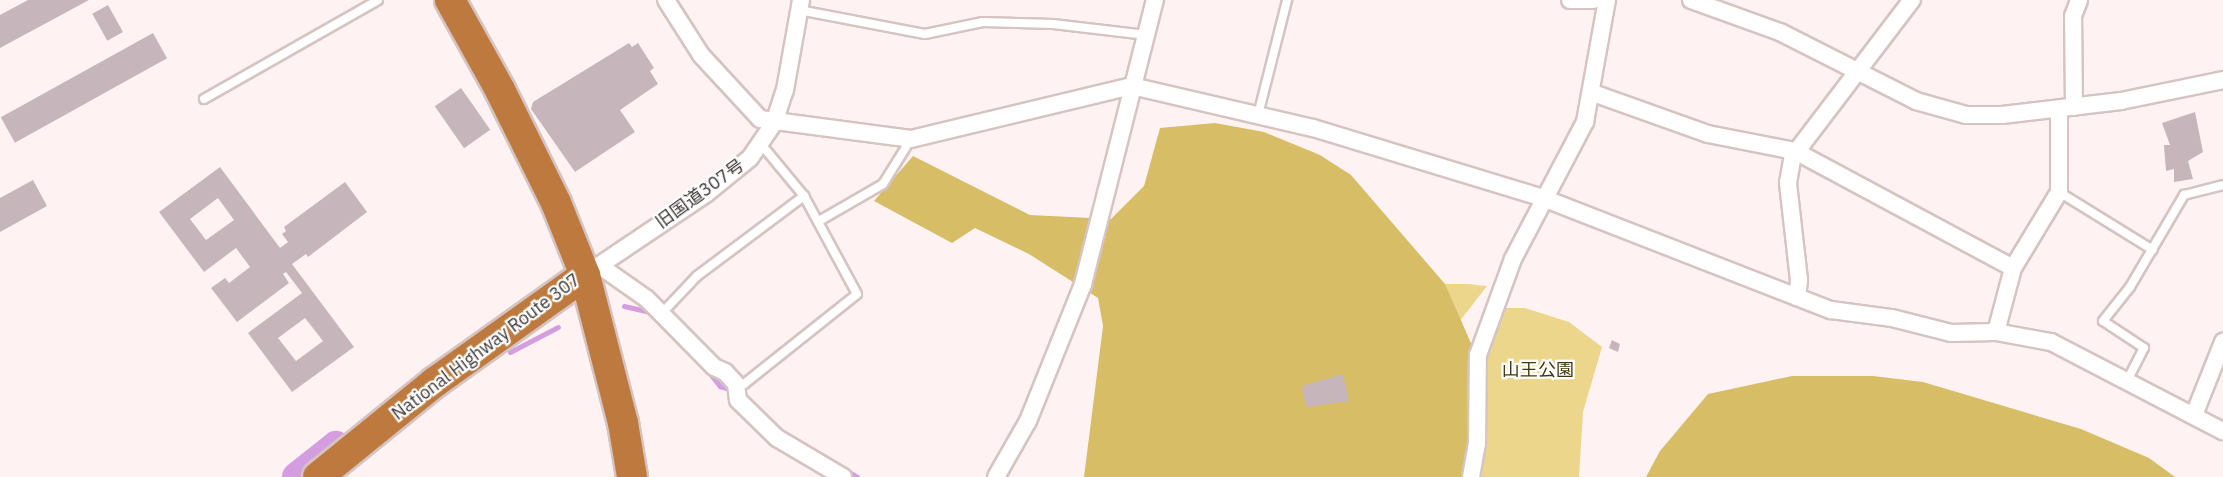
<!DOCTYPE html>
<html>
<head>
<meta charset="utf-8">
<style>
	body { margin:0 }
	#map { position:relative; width:2223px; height:477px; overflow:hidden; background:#fef3f2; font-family:"IBM Plex Sans","Noto Sans JP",sans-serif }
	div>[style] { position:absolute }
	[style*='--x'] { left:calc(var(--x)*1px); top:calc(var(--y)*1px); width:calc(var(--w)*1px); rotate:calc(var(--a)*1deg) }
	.green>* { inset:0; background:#ecd68c }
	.forest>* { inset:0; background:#d6bd66 }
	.stream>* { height:5px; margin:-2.5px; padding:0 2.5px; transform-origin:2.5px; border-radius:2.5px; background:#d49de0 }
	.river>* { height:30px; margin:-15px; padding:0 15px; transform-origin:15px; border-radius:15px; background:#d49de0 }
	.building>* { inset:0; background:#c6b6bc; transform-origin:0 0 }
	.roads { filter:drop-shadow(2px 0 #d5c4c1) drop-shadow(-2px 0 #d5c4c1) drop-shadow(0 2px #d5c4c1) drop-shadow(0 -2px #d5c4c1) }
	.lane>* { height:8px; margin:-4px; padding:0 4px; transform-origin:4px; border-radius:4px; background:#fff }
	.street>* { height:16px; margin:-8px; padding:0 8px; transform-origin:8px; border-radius:8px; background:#fff }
	.highway>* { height:30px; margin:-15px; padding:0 15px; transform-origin:15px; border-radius:15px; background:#be7a3e }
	span { translate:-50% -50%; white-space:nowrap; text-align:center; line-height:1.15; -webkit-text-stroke:4.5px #fff; paint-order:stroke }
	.street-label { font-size:18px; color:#3e3737 }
	.park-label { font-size:18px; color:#423812 }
</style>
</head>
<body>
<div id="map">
	<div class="green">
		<i style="clip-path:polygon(1410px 284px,1468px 284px,1487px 286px,1442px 344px)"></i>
		<i style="clip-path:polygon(1504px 308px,1525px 308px,1569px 322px,1602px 347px,1583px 412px,1579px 477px,1482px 477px,1484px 355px)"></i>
	</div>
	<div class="forest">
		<i style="clip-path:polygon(1215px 123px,1264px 132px,1320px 155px,1351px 175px,1445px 284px,1474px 350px,1469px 371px,1469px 455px,1464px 477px,1084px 477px,1103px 326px,1098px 298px,1029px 254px,975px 228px,952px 243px,874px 201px,913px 156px,1030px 215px,1111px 219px,1144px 186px,1160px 128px)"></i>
		<i style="clip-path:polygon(1792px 376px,1873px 376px,1923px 382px,2081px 429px,2149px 458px,2175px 477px,1646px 477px,1660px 451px,1708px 394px)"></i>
	</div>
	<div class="stream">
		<i style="--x:624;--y:306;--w:28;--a:13"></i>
		<i style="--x:510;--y:352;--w:54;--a:-27.5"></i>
		<i style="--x:707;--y:370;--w:21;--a:51"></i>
		<i style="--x:720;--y:386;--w:15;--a:20"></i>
		<i style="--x:846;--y:470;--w:13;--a:32"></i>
	</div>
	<div class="river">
		<i style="--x:297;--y:477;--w:50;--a:-38.5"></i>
	</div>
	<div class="building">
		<i style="clip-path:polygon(28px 0,89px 0,0 48px,0 15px)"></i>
		<i style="left:108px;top:5px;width:31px;height:18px;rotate:61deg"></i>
		<i style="left:153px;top:33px;width:29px;height:174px;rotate:61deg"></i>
		<i style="clip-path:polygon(629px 43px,632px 47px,638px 43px,654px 68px,650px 71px,658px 84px,620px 110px,635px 132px,575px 172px,531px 109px,533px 102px)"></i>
		<i style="left:461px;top:88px;width:51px;height:32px;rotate:55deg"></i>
		<i style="clip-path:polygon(2195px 112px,2203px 152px,2188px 161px,2193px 179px,2174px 182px,2174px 169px,2166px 171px,2164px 145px,2170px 145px,2162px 123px)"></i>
		<i style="clip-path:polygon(evenodd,220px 167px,280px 248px,288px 242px,282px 234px,286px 231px,284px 227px,345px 182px,367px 212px,308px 257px,306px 254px,292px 264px,354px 347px,292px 392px,248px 333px,302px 293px,286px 272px,283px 274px,289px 283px,237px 322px,211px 288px,225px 278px,229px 283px,250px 267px,236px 248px,204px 272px,159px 212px,220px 167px,218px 198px,234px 220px,206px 240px,190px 219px,218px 198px,220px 167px,305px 318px,323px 341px,296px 361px,278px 338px,305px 318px)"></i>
		<i style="clip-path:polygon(33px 180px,47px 206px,0 232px,0 198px)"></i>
		<i style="clip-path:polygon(1612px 340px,1620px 344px,1618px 352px,1609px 348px)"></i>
		<i style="clip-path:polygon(1343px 374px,1349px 401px,1306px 407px,1302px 386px)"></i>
	</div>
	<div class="roads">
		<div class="lane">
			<i style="--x:799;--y:10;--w:128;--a:10.8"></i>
			<i style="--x:925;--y:34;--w:59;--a:-11.7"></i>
			<i style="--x:983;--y:22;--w:70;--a:1.6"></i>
			<i style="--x:1053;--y:24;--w:94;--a:6.7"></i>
			<i style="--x:204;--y:99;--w:200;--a:-29.6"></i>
			<i style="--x:1258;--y:115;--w:119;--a:-75.8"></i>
			<i style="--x:2059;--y:192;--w:110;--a:31.7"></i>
			<i style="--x:819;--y:221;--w:74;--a:-30"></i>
			<i style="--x:883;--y:184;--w:53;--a:-58.1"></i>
			<i style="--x:662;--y:313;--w:51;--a:-46.6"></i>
			<i style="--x:697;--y:276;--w:134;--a:-36.8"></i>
			<i style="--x:2128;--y:379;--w:35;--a:-63"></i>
			<i style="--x:2144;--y:348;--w:49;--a:-146.6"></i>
			<i style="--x:2103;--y:321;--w:43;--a:-51.5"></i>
			<i style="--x:2130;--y:287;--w:107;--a:-59.6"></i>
			<i style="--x:2184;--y:195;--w:40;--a:-14.4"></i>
			<i style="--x:736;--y:384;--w:8;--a:0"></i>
			<i style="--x:744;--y:384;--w:144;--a:-38.5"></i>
			<i style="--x:857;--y:294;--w:111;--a:-118.4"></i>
			<i style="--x:804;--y:196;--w:67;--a:-129.6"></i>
		</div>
		<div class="street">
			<i style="--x:666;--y:0;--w:65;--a:57.5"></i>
			<i style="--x:701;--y:55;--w:87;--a:47.3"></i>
			<i style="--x:760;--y:119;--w:152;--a:7.5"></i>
			<i style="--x:911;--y:139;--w:227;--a:-13.5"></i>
			<i style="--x:1132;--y:86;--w:186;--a:13.1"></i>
			<i style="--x:1313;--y:128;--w:240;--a:16.9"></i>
			<i style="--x:1543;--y:198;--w:309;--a:21.3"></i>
			<i style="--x:1831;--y:310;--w:62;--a:7.5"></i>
			<i style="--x:1892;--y:318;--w:61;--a:14.3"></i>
			<i style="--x:1951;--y:333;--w:45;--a:-1.3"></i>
			<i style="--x:1996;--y:332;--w:56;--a:10.3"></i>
			<i style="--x:2051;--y:342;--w:194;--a:27.4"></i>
			<i style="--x:1570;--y:0;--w:23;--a:0"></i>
			<i style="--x:1691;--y:0;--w:95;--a:19.8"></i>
			<i style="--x:1780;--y:32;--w:153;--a:26.9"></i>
			<i style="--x:1916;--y:101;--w:52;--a:15.6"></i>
			<i style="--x:1966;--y:115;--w:36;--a:0"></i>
			<i style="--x:2002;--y:115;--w:120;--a:-6.7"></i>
			<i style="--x:2121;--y:101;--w:104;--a:-11.6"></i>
			<i style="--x:1593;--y:93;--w:122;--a:19.6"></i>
			<i style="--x:1708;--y:134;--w:89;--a:11.1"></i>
			<i style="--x:1795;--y:151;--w:247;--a:28.2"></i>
			<i style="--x:2074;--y:107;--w:91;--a:-90.6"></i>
			<i style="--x:2073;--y:16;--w:17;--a:-69"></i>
			<i style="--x:600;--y:266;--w:57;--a:35.1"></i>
			<i style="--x:647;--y:299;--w:95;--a:45.4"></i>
			<i style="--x:714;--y:367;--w:12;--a:24"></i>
			<i style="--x:725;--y:372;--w:16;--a:47"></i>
			<i style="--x:736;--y:384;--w:16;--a:83"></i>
			<i style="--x:738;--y:400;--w:54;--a:44.3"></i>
			<i style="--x:777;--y:438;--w:77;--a:30.6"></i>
			<i style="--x:585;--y:275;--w:147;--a:-33.9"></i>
			<i style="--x:707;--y:193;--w:55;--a:-39.1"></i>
			<i style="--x:750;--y:158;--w:42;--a:-55.6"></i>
			<i style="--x:774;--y:123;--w:35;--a:-72"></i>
			<i style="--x:785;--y:90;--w:91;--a:-79.9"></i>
			<i style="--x:1797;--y:297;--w:17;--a:-83"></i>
			<i style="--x:1799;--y:280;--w:98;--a:-96.5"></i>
			<i style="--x:1788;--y:183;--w:27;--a:-80"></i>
			<i style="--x:1793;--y:156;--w:196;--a:-52.7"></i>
			<i style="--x:1996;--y:332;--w:66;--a:-75.1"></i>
			<i style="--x:2013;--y:268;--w:89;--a:-58.8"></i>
			<i style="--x:2059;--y:192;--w:83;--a:-90"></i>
			<i style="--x:2194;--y:415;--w:79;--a:-68.3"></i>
			<i style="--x:996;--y:477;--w:64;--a:-60.3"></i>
			<i style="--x:1028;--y:421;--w:148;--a:-68.1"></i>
			<i style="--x:1083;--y:284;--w:293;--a:-75.8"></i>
			<i style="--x:1471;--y:477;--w:34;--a:-80"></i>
			<i style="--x:1477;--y:444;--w:89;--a:-89.4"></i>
			<i style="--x:1478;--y:355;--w:102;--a:-70"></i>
			<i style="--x:1513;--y:259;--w:155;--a:-62.3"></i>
			<i style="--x:1585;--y:122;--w:124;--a:-79.8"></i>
		</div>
		<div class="highway">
			<i style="--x:450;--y:0;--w:103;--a:60.9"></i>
			<i style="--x:500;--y:90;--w:126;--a:63.6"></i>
			<i style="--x:556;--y:203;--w:78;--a:68.1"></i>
			<i style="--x:585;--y:275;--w:153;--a:75.6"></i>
			<i style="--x:623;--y:423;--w:55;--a:80.5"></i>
			<i style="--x:318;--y:477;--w:151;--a:-39.1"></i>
			<i style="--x:435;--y:382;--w:184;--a:-35.5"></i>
		</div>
	</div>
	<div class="street-label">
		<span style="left:700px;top:194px;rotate:-36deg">旧国道307号</span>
		<span style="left:486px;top:347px;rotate:-37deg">National Highway Route 307</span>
	</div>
	<div class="park-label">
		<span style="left:1538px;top:370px">山王公園</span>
	</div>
</div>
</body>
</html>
